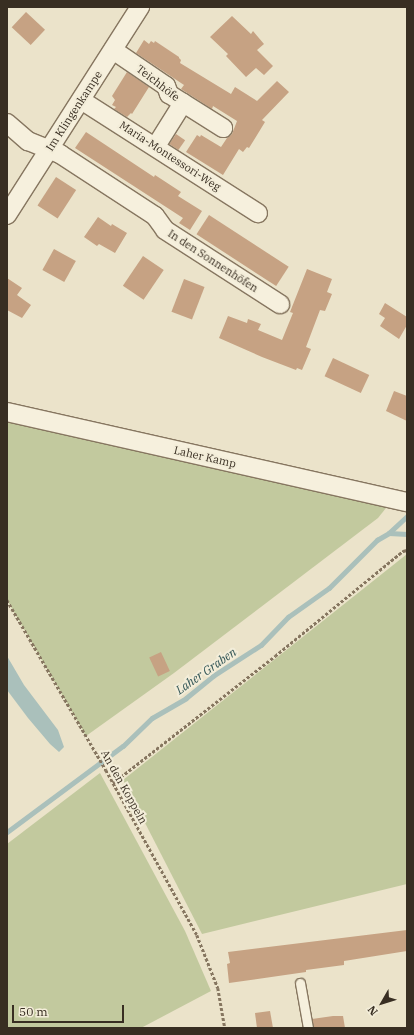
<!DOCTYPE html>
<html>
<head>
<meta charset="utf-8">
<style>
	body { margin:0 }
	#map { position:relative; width:414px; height:1035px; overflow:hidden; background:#ebe3ca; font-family:"IBM Plex Serif",serif }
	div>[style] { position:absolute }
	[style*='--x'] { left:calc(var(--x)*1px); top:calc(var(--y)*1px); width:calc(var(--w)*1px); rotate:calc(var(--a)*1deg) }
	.green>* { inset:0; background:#c2c99e }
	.water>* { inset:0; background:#aac0bb }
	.stream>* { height:4.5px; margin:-2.25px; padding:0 2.25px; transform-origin:2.25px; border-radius:2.25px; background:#aac0bb }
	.building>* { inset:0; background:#c6a283; transform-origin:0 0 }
	.path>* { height:2.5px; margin-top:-1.25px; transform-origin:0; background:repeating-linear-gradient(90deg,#867660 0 3px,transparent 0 5px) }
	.roads { filter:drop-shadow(1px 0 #867660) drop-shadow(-1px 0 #867660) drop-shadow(0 1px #867660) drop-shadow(0 -1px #867660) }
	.lane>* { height:9px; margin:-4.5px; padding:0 4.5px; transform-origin:4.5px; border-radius:4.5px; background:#f6f0dd }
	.street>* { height:18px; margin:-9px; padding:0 9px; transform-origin:9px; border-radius:9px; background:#f6f0dd }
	span { translate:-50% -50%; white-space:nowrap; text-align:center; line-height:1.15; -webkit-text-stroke:4px #f3edd9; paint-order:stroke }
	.street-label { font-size:11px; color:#382e22 }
	.water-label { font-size:12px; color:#335656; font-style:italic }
	.frame { position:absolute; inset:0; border:8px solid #382e22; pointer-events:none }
	.north { position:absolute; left:362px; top:983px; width:40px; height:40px; -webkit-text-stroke:3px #f3edd9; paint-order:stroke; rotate:231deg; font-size:11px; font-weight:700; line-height:16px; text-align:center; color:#382e22 }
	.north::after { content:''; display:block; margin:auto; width:14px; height:18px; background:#382e22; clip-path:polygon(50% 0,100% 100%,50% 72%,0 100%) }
	.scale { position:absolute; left:12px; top:1005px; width:112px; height:18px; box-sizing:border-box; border:2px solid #382e22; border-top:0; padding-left:5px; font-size:12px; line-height:14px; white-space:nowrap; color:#382e22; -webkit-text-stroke:3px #f3edd9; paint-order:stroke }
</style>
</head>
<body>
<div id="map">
	<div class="green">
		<i style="clip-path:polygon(7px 419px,390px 503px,378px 518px,174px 673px,86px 736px,7px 600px)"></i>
		<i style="clip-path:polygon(407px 554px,407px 884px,202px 934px,123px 780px)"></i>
		<i style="clip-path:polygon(100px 773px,185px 931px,211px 991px,141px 1028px,7px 1028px,7px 844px)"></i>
	</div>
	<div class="water">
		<i style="clip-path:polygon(7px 656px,24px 685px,58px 730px,64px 747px,59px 752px,50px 744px,28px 718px,7px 690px)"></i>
	</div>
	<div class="stream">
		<i style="--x:389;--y:533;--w:18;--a:3"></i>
		<i style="--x:7;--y:832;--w:144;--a:-36.6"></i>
		<i style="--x:123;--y:746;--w:40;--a:-44"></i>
		<i style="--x:152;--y:718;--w:39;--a:-30"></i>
		<i style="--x:186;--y:698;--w:35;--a:-39"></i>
		<i style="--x:213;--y:676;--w:57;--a:-32.9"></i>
		<i style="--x:261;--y:645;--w:39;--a:-46"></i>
		<i style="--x:288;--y:617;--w:50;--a:-35.3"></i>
		<i style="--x:329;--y:588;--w:68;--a:-45"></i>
		<i style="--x:377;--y:540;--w:14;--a:-30"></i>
		<i style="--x:389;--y:533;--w:25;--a:-43"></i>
	</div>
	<div class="building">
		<i style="left:26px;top:12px;width:26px;height:21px;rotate:43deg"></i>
		<i style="clip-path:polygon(232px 16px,251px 34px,253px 31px,264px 44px,257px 50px,273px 66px,264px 75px,256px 68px,246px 77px,226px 56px,228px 54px,210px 37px)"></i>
		<i style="clip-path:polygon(144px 40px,149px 44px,151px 41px,154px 43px,155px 41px,179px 57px,179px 58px,181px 60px,180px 63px,231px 94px,235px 87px,257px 101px,277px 81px,289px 92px,262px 120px,265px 122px,249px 148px,247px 147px,243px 152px,239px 149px,223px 175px,186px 152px,197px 135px,200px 137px,201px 135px,221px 147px,227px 138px,232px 134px,237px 121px,213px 106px,212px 109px,181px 89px,184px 85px,136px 53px)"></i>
		<i style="clip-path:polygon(127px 72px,149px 87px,132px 114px,131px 113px,127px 117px,114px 109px,116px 107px,112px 105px,115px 100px,112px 96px)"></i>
		<i style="clip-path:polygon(86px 132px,154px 177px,155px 175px,181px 192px,178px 196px,202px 211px,190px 230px,179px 223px,183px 218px,75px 148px)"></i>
		<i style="left:176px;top:134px;width:11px;height:12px;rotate:34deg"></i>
		<i style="left:56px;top:177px;width:24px;height:34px;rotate:33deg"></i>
		<i style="left:209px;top:215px;width:95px;height:23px;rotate:33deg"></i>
		<i style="clip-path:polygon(98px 217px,111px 226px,112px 224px,127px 233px,115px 253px,99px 244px,97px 246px,84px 237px)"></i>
		<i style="left:54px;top:249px;width:25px;height:24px;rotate:29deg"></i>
		<i style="left:143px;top:256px;width:25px;height:36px;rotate:34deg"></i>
		<i style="clip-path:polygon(307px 269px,332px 279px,327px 292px,332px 294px,325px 311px,320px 310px,306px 347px,311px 349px,302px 370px,297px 368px,296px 370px,262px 357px,219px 338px,228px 316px,247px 323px,248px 319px,261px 324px,258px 330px,282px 340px,293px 313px,290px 312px)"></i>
		<i style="clip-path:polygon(7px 278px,22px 288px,17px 295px,31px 305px,22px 318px,7px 310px)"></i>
		<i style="left:184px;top:279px;width:22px;height:35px;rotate:21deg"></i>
		<i style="clip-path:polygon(385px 303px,407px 317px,407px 325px,399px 339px,380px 326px,385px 318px,379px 314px)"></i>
		<i style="left:333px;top:358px;width:40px;height:20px;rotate:25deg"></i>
		<i style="clip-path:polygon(394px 391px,407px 396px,407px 421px,386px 411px)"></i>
		<i style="left:161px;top:652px;width:21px;height:13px;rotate:65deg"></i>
		<i style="clip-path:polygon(407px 930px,407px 951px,344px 961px,344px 965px,306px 970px,306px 972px,229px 983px,227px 964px,230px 963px,228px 952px)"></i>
		<i style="clip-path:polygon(270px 1011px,273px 1028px,257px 1028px,255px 1013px)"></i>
		<i style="clip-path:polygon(333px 1016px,343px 1016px,345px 1028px,314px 1028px,312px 1019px)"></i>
	</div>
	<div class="path">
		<i style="--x:7;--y:600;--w:197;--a:59.8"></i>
		<i style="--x:106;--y:770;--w:188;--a:61.1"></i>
		<i style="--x:197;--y:935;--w:57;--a:68.4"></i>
		<i style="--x:218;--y:988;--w:41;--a:80.1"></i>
		<i style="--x:113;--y:783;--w:206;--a:-38.1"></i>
		<i style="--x:275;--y:656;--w:166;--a:-39.4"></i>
		<i style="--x:403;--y:551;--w:4;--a:-14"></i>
	</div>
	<div class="roads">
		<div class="lane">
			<i style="--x:300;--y:983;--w:46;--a:79.9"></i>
		</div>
		<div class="street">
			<i style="--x:113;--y:50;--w:64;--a:34.2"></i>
			<i style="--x:166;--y:86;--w:9;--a:69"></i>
			<i style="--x:169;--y:94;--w:64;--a:32.2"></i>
			<i style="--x:81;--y:100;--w:210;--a:32.6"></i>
			<i style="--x:7;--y:123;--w:28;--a:41"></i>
			<i style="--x:28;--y:141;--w:35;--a:22"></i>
			<i style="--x:60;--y:154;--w:113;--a:33.1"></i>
			<i style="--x:155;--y:216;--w:17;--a:54"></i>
			<i style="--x:165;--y:230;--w:137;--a:32.8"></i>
			<i style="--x:156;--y:146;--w:51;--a:-57.9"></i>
			<i style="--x:7;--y:215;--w:247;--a:-57.4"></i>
			<i style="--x:7;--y:412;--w:410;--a:12.7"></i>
		</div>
	</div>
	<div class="street-label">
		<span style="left:158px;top:83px;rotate:38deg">Teichhöfe</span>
		<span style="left:74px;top:111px;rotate:-57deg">Im Klingenkampe</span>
		<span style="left:170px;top:156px;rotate:33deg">Maria-Montessori-Weg</span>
		<span style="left:213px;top:261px;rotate:33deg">In den Sonnenhöfen</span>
		<span style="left:205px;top:457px;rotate:13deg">Laher Kamp</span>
		<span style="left:124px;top:787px;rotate:61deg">An den Koppeln</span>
	</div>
	<div class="water-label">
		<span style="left:206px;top:671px;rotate:-35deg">Laher Graben</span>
	</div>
	<div class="frame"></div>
	<div class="north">N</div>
	<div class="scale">50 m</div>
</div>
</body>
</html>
